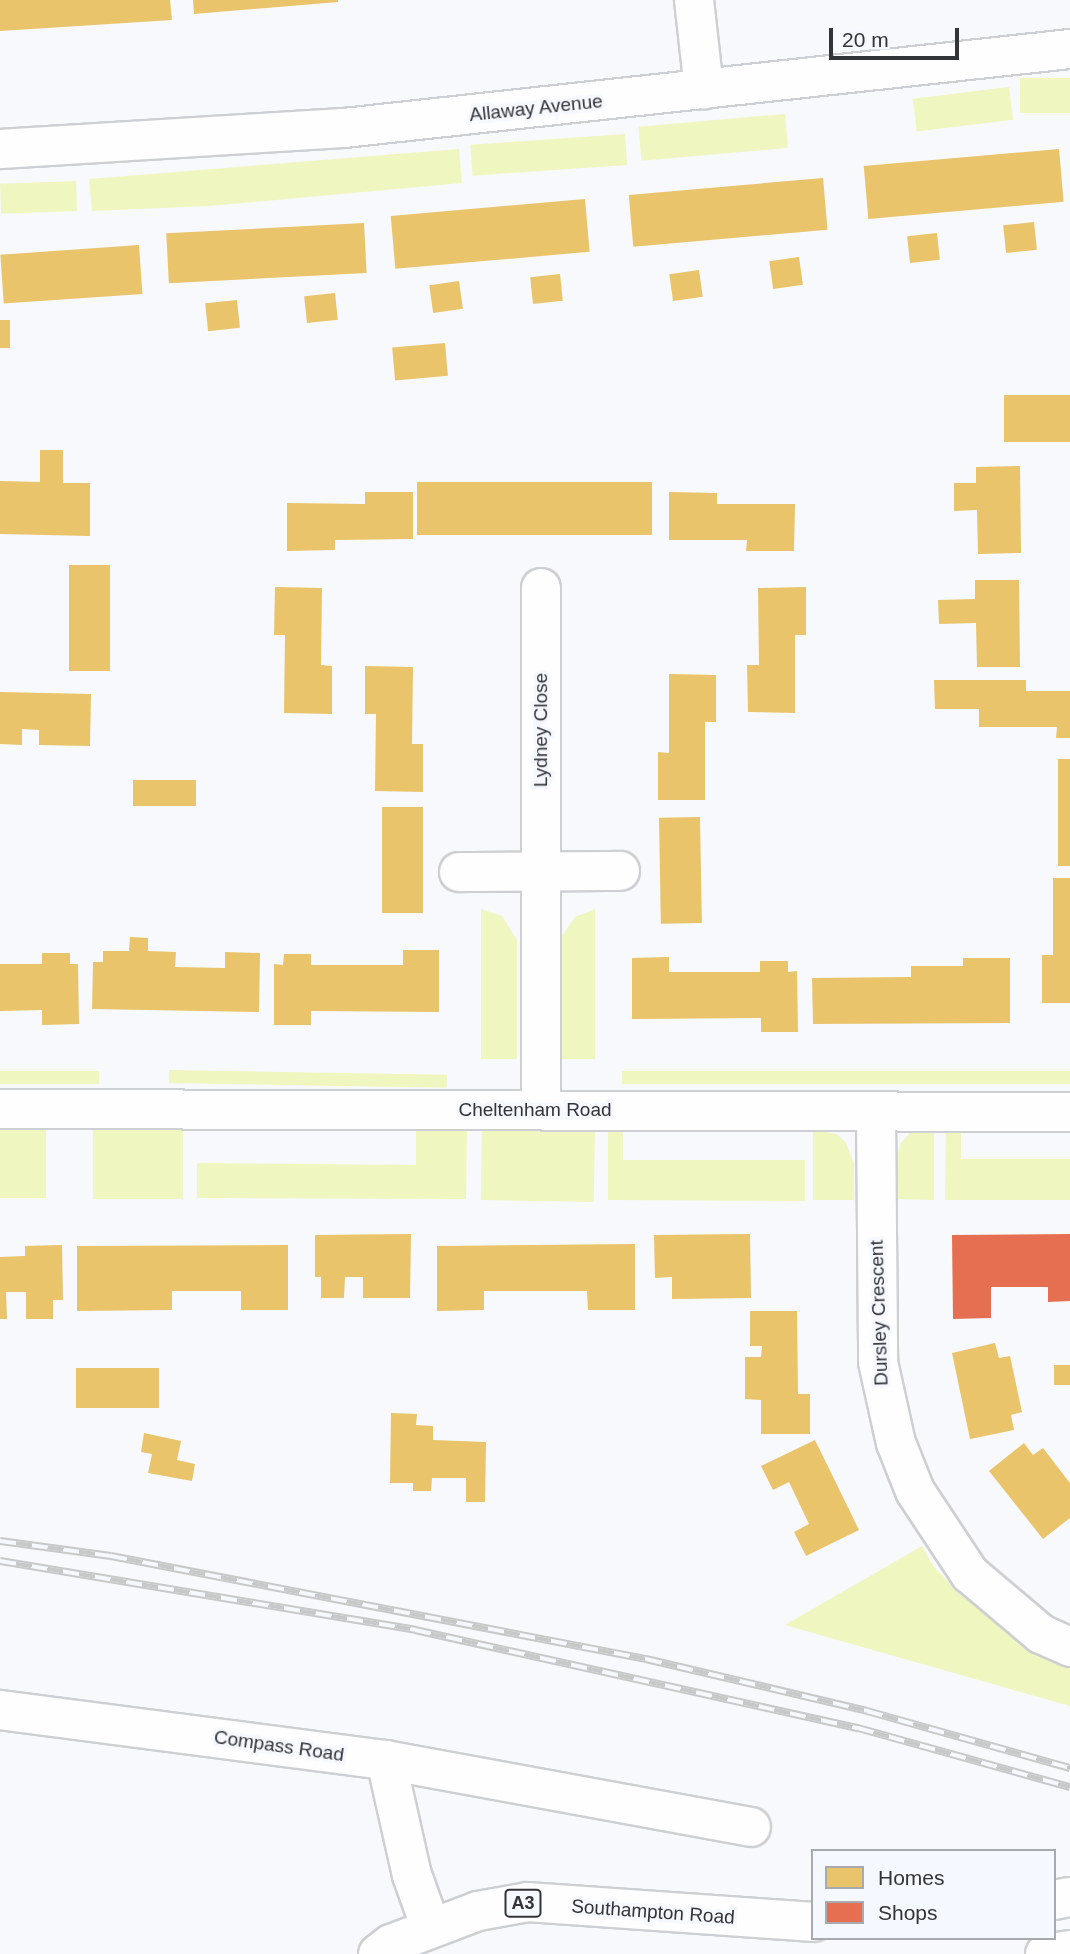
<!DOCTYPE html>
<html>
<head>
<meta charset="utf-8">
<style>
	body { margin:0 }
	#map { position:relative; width:1070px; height:1954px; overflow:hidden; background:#f7f9fd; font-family:Arial,sans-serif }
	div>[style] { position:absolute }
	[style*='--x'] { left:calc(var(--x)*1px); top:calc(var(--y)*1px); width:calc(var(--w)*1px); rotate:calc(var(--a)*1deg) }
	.green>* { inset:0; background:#f0f6bf; transform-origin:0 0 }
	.homes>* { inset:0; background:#e9c46a; transform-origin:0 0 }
	.shops>* { inset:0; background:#e76f51 }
	.roads { filter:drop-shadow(2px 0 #cdcfd2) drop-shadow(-2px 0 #cdcfd2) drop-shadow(0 2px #cdcfd2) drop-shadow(0 -2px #cdcfd2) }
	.minor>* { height:38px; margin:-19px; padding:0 19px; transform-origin:19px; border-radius:19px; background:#fefeff }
	.major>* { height:38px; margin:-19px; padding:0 19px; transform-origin:19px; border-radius:19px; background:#fefeff }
	.rail>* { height:8px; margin-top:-4px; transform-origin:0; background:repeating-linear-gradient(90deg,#f5f8ff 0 16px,#c7c8c8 0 32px); box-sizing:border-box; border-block:2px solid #c7c8c8 }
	span { translate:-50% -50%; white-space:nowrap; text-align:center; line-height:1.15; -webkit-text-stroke:7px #f5f8ff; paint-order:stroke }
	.shield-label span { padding:2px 5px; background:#f5f8ff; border:2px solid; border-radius:5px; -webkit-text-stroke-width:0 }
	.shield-label { font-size:18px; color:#333437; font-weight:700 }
	.street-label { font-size:19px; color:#333437 }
	.legend { position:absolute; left:811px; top:1849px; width:245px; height:91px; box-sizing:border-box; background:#f5f8ff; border:2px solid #a7aaaf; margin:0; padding:9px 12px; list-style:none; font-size:21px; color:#333437 }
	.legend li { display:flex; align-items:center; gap:14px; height:35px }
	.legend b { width:35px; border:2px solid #a7aaaf }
	.scale { position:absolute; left:829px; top:28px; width:130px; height:32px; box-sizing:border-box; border:4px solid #333437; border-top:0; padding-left:9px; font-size:21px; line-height:24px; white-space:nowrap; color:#333437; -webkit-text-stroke:5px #f5f8ff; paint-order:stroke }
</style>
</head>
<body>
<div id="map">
	<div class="green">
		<i style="left:1070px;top:78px;width:35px;height:50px;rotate:90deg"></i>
		<i style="left:1009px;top:87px;width:33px;height:97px;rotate:83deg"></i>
		<i style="left:785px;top:114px;width:34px;height:147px;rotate:85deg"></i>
		<i style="left:625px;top:134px;width:31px;height:155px;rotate:86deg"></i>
		<i style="clip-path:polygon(459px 149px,462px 183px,209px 206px,92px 211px,89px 179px)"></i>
		<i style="left:76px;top:181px;width:30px;height:76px;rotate:88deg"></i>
		<i style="clip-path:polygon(481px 909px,502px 916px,517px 940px,517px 1059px,481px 1059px)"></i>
		<i style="clip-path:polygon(595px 909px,595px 1059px,558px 1059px,559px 940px,575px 917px)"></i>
		<i style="left:169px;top:1070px;width:278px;height:13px;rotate:1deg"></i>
		<i style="left:0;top:1071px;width:99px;height:13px"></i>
		<i style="left:622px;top:1071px;width:448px;height:13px"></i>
		<i style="clip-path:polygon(416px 1126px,467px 1127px,466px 1199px,197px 1198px,197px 1163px,416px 1165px)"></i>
		<i style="left:482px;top:1127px;width:113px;height:73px;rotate:1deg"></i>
		<i style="clip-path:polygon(946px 1127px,961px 1127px,961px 1159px,1070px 1159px,1070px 1200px,945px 1200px)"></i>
		<i style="left:0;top:1128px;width:46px;height:70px"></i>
		<i style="left:183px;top:1128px;width:71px;height:90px;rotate:90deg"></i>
		<i style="clip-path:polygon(608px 1128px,623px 1128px,623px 1160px,805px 1160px,805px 1201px,608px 1200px)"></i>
		<i style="clip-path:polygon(934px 1129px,934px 1200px,894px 1199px,894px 1163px,901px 1143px,910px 1133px)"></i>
		<i style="clip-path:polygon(813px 1130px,837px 1134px,846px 1143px,854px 1164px,854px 1200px,813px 1200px)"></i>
		<i style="clip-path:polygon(922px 1546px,934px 1567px,961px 1595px,1036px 1648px,1070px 1666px,1070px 1706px,785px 1625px)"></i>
	</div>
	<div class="homes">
		<i style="clip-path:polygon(0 0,170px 0,172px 20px,0 31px)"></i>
		<i style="clip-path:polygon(193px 0,338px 0,338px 2px,194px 14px)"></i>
		<i style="left:1059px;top:149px;width:53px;height:196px;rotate:85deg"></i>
		<i style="left:823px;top:178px;width:52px;height:195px;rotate:85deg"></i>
		<i style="left:585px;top:199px;width:53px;height:195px;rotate:85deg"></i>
		<i style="left:1034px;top:222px;width:28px;height:31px;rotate:84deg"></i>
		<i style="left:364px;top:223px;width:50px;height:198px;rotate:87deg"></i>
		<i style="left:937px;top:233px;width:27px;height:30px;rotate:84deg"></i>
		<i style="left:139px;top:245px;width:49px;height:139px;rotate:86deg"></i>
		<i style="left:799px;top:257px;width:28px;height:30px;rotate:82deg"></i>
		<i style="left:699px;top:270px;width:27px;height:30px;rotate:82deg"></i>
		<i style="left:560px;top:274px;width:27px;height:30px;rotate:84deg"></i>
		<i style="left:459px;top:281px;width:28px;height:30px;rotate:82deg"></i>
		<i style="left:335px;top:293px;width:27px;height:31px;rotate:84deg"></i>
		<i style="left:237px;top:300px;width:28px;height:32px;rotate:84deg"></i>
		<i style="left:0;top:320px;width:10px;height:28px"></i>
		<i style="left:445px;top:343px;width:33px;height:53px;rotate:85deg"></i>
		<i style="left:1004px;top:395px;width:66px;height:47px"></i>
		<i style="clip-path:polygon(40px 450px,63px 450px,63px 483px,90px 483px,90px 536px,0 534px,0 481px,40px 482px)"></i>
		<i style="clip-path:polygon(1020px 466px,1021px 553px,978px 554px,977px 510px,954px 511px,954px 483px,976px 483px,976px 467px)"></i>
		<i style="left:417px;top:482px;width:235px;height:53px"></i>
		<i style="clip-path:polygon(365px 492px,413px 492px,413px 539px,335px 540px,335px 550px,287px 551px,287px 503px,365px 504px)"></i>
		<i style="clip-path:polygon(669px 492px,717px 493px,717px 504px,795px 504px,794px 551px,746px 551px,747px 540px,669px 540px)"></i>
		<i style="left:69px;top:565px;width:41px;height:106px"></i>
		<i style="clip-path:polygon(975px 580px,1019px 580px,1020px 667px,977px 667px,976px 623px,939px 624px,938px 600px,975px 599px)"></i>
		<i style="clip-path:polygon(275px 587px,322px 588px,321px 665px,332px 666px,332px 714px,284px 713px,285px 635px,274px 635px)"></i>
		<i style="clip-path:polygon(806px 587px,806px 635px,795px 635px,795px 713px,748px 712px,747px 665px,759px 665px,758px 588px)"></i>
		<i style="clip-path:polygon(365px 666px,413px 667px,412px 744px,423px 744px,423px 792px,375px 791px,376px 714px,365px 714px)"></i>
		<i style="clip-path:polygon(669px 674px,716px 675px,716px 722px,705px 722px,705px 800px,658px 800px,658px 752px,669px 753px)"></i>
		<i style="clip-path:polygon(934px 680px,1026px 680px,1026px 691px,1070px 691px,1070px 738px,1056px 738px,1057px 727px,979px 727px,979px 709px,935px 709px)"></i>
		<i style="clip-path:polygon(0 692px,91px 694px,90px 746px,39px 745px,39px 730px,22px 729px,22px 745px,0 744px)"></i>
		<i style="left:1058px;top:759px;width:12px;height:107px"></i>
		<i style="left:133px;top:780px;width:63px;height:26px"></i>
		<i style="left:382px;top:807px;width:41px;height:106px"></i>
		<i style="left:700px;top:817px;width:106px;height:41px;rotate:89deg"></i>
		<i style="clip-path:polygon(1053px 878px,1070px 878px,1070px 1003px,1042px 1003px,1042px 955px,1053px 955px)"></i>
		<i style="clip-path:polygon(130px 937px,148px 938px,148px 951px,176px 952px,175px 967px,225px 968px,225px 952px,260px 953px,259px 1012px,92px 1009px,93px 962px,103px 962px,103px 951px,129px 951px)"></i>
		<i style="clip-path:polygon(403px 950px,439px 950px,439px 1012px,311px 1011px,311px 1025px,274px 1025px,274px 964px,283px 965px,284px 954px,311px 954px,311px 965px,403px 965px)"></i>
		<i style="clip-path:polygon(42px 953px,70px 953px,70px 964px,78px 964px,79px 1024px,42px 1025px,42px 1010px,0 1011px,0 964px,42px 964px)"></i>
		<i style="clip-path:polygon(669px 957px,669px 972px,760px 972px,760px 961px,788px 961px,788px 972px,797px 971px,798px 1032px,761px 1032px,761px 1018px,632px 1019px,632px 958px)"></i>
		<i style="clip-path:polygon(963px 958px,1010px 958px,1010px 1023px,813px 1024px,812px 978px,911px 977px,911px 966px,963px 966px)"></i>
		<i style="clip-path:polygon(411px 1234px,410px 1298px,363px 1298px,363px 1277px,345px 1277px,344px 1298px,321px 1298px,321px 1277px,315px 1277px,315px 1235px)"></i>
		<i style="clip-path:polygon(750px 1234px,751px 1298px,672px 1299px,672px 1277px,655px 1278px,654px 1235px)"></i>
		<i style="clip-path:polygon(635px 1244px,635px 1310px,588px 1310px,587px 1291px,484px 1291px,484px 1310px,437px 1311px,437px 1246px)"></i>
		<i style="clip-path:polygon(62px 1245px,63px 1300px,53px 1300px,53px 1319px,26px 1319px,26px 1292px,6px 1292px,7px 1319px,0 1319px,0 1257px,25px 1256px,25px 1246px)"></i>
		<i style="clip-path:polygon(288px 1245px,288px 1310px,241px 1310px,241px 1291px,172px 1291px,172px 1310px,77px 1311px,77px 1246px)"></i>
		<i style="clip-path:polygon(750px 1311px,797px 1311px,798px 1394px,810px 1394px,810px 1434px,761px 1434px,761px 1400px,745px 1399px,745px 1357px,761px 1357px,762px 1346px,750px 1346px)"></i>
		<i style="clip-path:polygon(995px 1343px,999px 1358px,1010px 1356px,1022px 1412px,1011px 1415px,1014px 1430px,970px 1439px,952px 1353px)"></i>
		<i style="left:1054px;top:1365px;width:16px;height:20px"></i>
		<i style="left:76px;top:1368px;width:83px;height:40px"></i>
		<i style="clip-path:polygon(391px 1413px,417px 1414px,416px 1425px,433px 1426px,433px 1440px,486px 1442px,485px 1502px,466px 1502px,466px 1478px,432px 1478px,431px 1491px,413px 1491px,413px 1483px,390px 1483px)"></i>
		<i style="clip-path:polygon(144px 1433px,181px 1441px,177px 1460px,195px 1464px,192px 1481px,148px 1473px,152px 1454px,141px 1452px)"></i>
		<i style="clip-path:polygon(815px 1440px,859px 1530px,806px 1556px,794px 1532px,809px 1524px,789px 1482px,773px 1490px,761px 1466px)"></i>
		<i style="clip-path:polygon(1024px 1443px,1033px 1455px,1043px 1448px,1070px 1483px,1070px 1518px,1043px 1539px,989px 1471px)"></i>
	</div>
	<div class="shops">
		<i style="clip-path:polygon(1070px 1234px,1070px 1301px,1048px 1302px,1048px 1287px,991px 1287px,991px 1318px,953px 1319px,952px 1235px)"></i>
	</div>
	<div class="roads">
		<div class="minor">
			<i style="--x:694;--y:0;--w:90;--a:83.6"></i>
			<i style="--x:0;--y:149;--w:345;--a:-3.5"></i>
			<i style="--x:344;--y:128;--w:730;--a:-6.21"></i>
			<i style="--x:459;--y:872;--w:161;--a:-0.4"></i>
			<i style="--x:0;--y:1109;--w:1070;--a:0.16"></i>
			<i style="--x:541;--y:1110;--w:522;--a:-90"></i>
			<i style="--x:876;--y:1115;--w:247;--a:89.5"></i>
			<i style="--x:878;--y:1362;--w:83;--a:77.5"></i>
			<i style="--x:896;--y:1443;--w:52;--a:68.4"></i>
			<i style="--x:915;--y:1491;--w:100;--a:56.5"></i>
			<i style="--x:970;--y:1574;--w:93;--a:40.2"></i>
			<i style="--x:1041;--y:1634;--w:32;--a:24"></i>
			<i style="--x:0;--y:1710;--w:389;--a:7.4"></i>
			<i style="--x:386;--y:1760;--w:118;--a:77.3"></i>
			<i style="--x:412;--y:1875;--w:56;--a:70.3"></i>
			<i style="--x:386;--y:1760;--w:371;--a:10.4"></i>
		</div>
		<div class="major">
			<i style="--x:1054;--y:1900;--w:16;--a:-11"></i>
			<i style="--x:378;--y:1954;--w:16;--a:-38"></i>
			<i style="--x:391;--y:1944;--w:93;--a:-20.8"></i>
			<i style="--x:478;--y:1911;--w:51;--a:-10.2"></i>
			<i style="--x:528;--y:1902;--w:286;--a:4"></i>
			<i style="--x:1045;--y:1954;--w:25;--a:-9"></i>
		</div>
	</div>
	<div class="rail">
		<i style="--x:0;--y:1541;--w:112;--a:7.7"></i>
		<i style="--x:111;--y:1556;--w:545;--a:10.9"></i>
		<i style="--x:646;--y:1659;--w:227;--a:13.2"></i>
		<i style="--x:867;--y:1711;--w:211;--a:15.7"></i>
		<i style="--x:0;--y:1561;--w:421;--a:9.4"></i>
		<i style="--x:415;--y:1630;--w:454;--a:12.5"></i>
		<i style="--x:858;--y:1728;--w:220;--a:15.6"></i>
	</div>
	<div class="shield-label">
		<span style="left:523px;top:1903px">A3</span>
	</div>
	<div class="street-label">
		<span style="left:536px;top:108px;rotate:-6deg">Allaway Avenue</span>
		<span style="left:541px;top:730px;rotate:-90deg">Lydney Close</span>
		<span style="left:535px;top:1110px">Cheltenham Road</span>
		<span style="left:879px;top:1313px;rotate:-92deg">Dursley Crescent</span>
		<span style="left:279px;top:1746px;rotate:8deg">Compass Road</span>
		<span style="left:653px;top:1912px;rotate:4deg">Southampton Road</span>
	</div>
	<ul class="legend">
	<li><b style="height:19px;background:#e9c46a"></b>Homes</li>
	<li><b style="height:19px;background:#e76f51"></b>Shops</li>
	</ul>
	<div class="scale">20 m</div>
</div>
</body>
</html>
